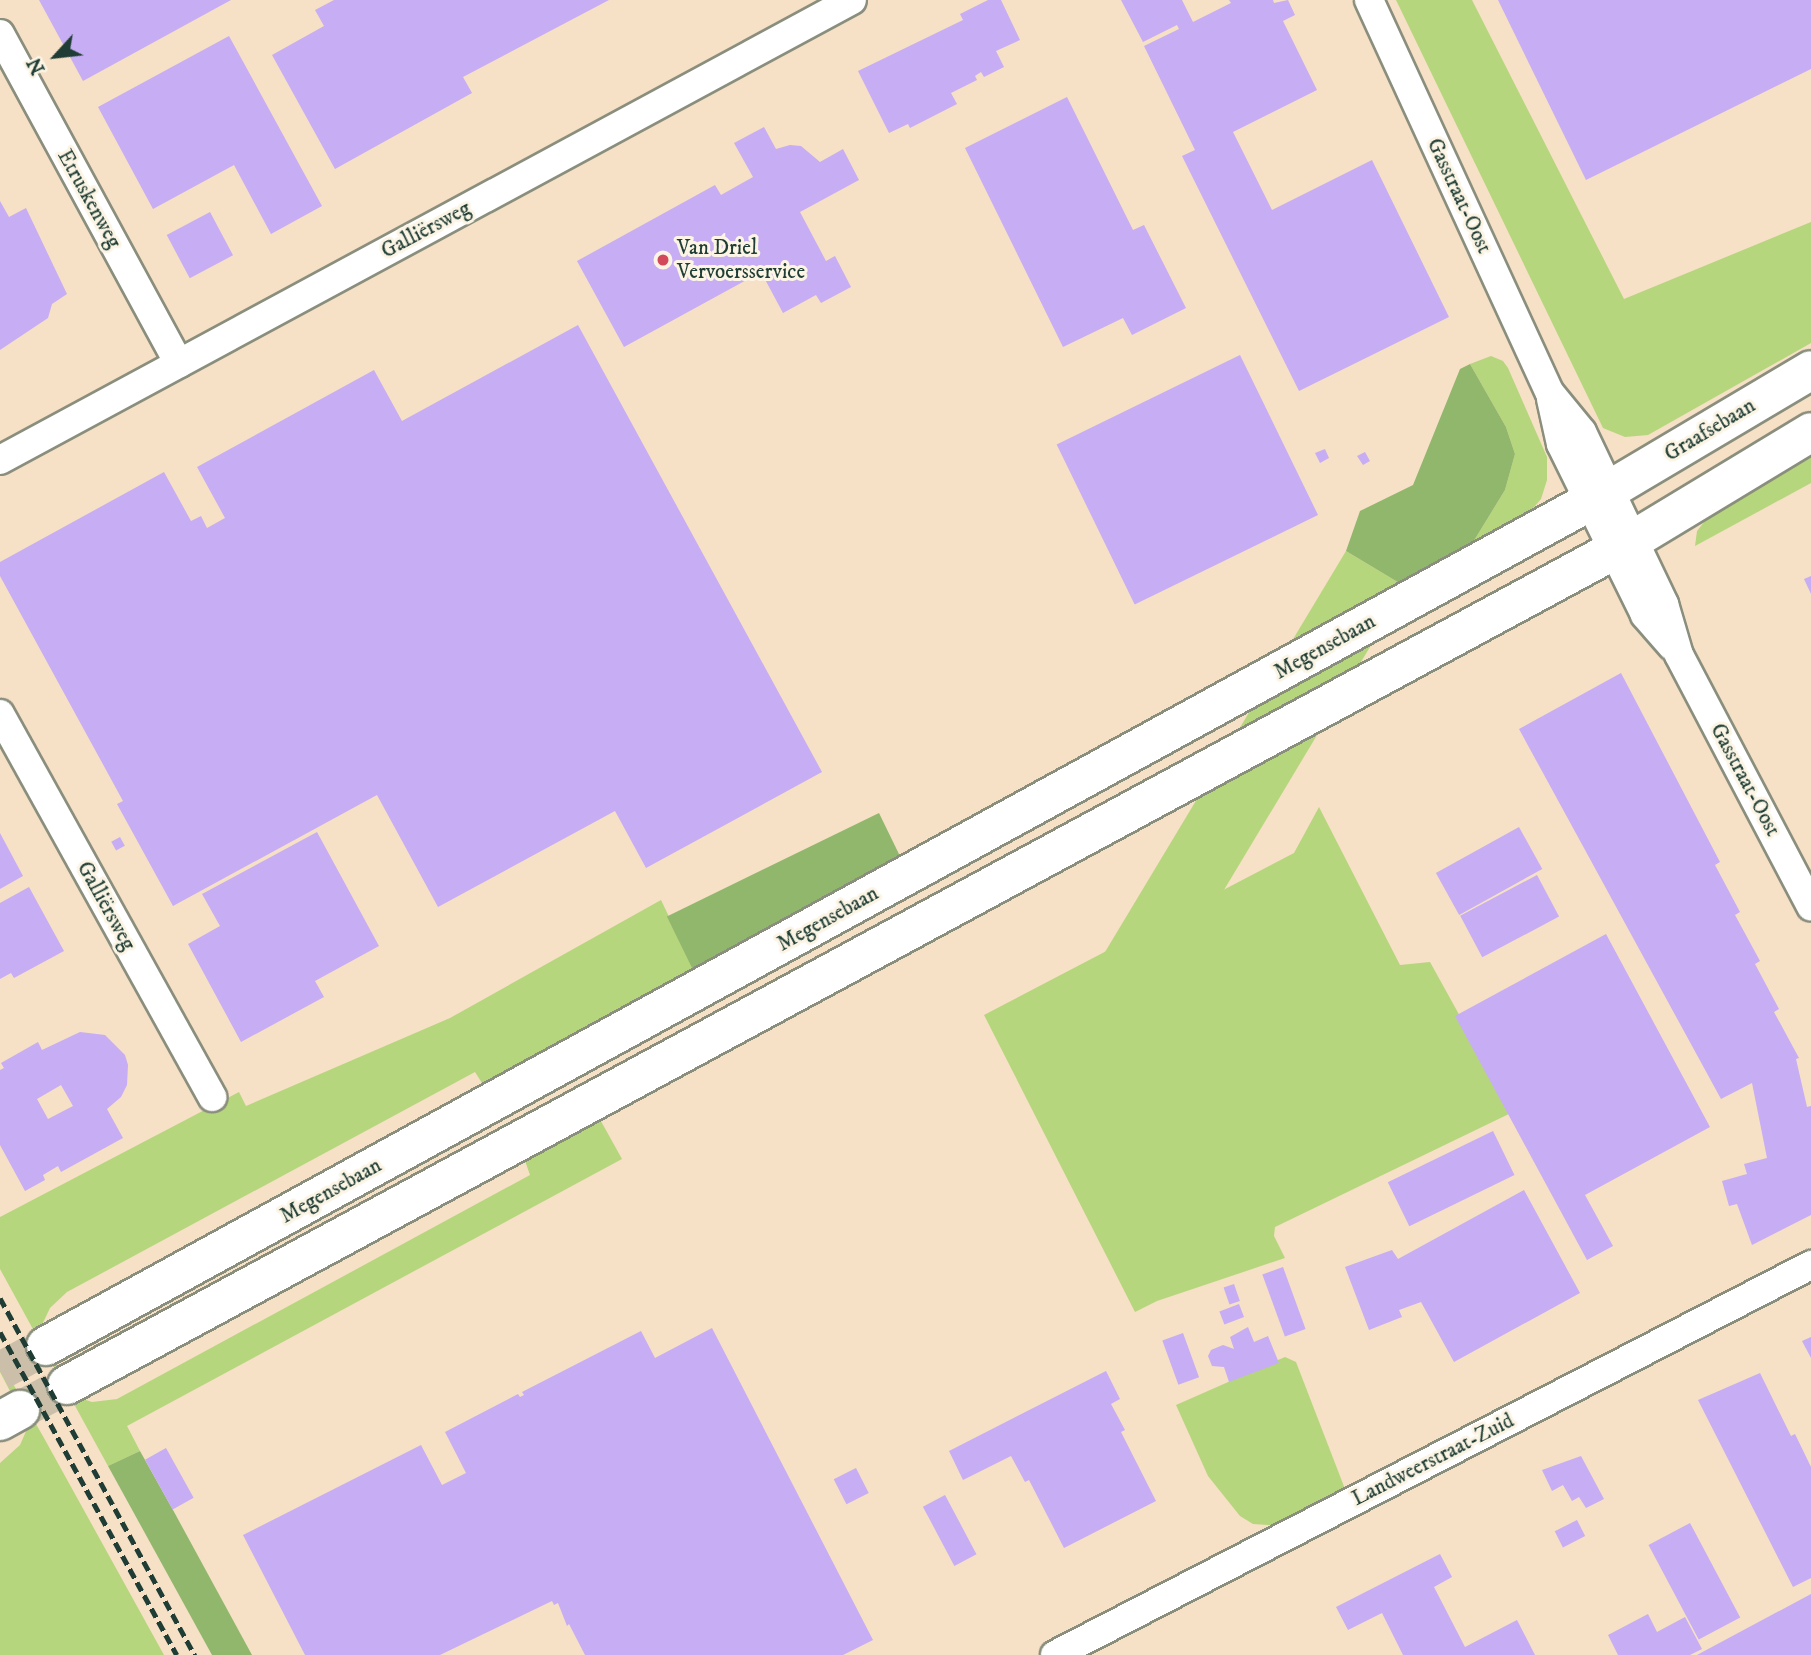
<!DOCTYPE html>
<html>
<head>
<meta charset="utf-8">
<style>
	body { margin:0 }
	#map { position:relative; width:1811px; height:1655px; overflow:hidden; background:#f6e0c6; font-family:"IM FELL DW Pica",serif }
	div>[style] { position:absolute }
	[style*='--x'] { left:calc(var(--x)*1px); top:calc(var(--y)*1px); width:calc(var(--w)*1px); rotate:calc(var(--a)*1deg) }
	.green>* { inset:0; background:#b6d67d; transform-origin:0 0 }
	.forest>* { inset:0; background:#90b76c; transform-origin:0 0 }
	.building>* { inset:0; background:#c6adf4; transform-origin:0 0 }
	.primary-tunnel>* { height:38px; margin-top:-19px; transform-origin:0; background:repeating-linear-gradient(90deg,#cbbfa9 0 38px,transparent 0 57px) }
	.roads { filter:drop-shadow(2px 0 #8a8e7d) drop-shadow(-2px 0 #8a8e7d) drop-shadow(0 2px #8a8e7d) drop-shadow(0 -2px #8a8e7d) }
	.minor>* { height:28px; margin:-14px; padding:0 14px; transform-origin:14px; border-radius:14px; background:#fff }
	.primary>* { height:38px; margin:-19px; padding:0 19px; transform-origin:19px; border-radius:19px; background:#fff }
	.rail>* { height:5px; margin-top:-2.5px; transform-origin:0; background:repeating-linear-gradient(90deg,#1f3d34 0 10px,transparent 0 15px) }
	.dots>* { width:19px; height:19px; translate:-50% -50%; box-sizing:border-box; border:4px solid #fcf5e5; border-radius:50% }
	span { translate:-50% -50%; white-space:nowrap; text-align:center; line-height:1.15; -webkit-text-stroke:6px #fcf5e5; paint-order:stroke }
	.street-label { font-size:21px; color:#1f3d34 }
	.poi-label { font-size:21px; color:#1f3d34 }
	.left { translate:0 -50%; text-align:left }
	.north { position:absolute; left:21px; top:21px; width:70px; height:70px; -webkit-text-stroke:5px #fcf5e5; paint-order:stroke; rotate:243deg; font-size:19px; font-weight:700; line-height:28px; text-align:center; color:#1f3d34 }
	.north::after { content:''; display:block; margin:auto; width:24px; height:32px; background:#1f3d34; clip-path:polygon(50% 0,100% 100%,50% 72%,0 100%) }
</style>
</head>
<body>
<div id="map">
	<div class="green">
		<i style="clip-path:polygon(1396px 0,1472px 0,1624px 299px,1811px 222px,1811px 343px,1648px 435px,1625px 437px,1603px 428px)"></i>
		<i style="clip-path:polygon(1491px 356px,1503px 361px,1508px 368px,1547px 457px,1547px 480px,1541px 499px,1523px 520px,1467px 552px,1505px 490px,1515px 454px,1506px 427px,1470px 364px)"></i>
		<i style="clip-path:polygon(1811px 456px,1811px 483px,1695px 546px,1697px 531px,1708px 517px)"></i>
		<i style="left:1346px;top:551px;width:70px;height:535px;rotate:31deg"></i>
		<i style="clip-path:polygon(1319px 807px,1400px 965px,1430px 962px,1513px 1112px,1275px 1227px,1274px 1236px,1285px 1258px,1157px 1301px,1135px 1312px,984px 1015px,1294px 853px)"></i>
		<i style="clip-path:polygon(661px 900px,699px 979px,487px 1091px,475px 1072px,67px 1292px,50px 1308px,40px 1329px,46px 1346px,77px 1397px,92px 1402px,117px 1399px,530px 1175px,523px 1155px,597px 1114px,622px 1159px,127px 1426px,140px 1451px,108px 1466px,0 1269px,0 1217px,239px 1092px,246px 1106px,450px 1018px)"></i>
		<i style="clip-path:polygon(1285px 1357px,1296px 1362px,1345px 1489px,1281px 1526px,1253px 1524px,1240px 1516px,1208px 1476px,1176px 1405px)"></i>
		<i style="clip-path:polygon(0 1361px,44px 1438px,164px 1655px,0 1655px,0 1463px,20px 1445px,27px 1429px,24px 1418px,0 1372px)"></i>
	</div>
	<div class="forest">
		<i style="clip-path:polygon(1470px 364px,1506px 427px,1515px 454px,1505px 490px,1467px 552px,1406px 587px,1346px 551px,1360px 511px,1413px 485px,1460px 369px)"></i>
		<i style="left:879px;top:813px;width:58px;height:236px;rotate:64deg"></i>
		<i style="clip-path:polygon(140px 1451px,173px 1510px,252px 1655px,212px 1655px,108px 1466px)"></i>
	</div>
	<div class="building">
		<i style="clip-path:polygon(39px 0,231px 0,83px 81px)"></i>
		<i style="clip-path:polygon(334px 0,609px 0,463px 77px,472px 93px,335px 169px,272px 55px,324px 26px,315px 10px)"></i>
		<i style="clip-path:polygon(988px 0,1001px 0,1020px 40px,996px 51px,1004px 67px,984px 77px,981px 72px,975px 76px,977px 80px,951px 93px,957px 104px,910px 128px,908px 124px,889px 133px,858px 71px,963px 20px,960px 14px)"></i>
		<i style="clip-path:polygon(1121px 0,1182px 0,1193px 22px,1231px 3px,1229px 0,1273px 0,1274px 3px,1288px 0,1295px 15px,1283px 21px,1317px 90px,1233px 132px,1272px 210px,1372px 160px,1449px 317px,1299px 391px,1182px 156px,1195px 150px,1144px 46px,1179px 29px,1177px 25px,1143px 42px)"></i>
		<i style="clip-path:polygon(1498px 0,1811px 0,1811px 69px,1586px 180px)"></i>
		<i style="clip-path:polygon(229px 36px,322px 206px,271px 234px,234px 165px,153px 209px,98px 107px)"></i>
		<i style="clip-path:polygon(1067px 97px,1133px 230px,1144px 225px,1186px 308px,1132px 335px,1123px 318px,1063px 347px,965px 148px)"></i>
		<i style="clip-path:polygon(764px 127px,776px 149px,790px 145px,801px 146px,820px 162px,843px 149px,859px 180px,800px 212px,826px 261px,835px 256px,851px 287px,821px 303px,816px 295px,783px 313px,761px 272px,624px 347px,577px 261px,715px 185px,721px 195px,753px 177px,734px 143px)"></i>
		<i style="clip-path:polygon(0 201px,9px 217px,26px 208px,67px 294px,52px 304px,48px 318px,0 350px)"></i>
		<i style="left:210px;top:212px;width:49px;height:49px;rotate:62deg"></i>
		<i style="clip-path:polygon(578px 325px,822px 772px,646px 868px,615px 811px,438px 907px,377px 795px,173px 906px,117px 804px,123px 801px,0 576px,0 562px,164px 472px,191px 521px,201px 516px,207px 528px,225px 518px,197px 467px,374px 370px,402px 421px)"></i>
		<i style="left:1240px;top:355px;width:178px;height:204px;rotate:64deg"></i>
		<i style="clip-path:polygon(1325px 449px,1329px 458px,1320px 463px,1315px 453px)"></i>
		<i style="clip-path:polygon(1365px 452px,1370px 461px,1363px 465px,1357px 456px)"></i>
		<i style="clip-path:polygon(1811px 576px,1811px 594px,1804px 579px)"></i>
		<i style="clip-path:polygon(1621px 673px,1720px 862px,1715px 865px,1740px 912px,1735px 915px,1760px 961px,1755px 964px,1779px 1009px,1774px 1012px,1799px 1058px,1796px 1059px,1807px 1107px,1811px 1106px,1811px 1215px,1752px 1245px,1737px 1204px,1729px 1206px,1722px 1181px,1747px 1174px,1744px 1164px,1767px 1158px,1752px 1083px,1721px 1099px,1519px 729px)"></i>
		<i style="left:1519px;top:827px;width:48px;height:95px;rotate:61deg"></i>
		<i style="clip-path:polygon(317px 832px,379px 946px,315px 981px,324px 997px,241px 1042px,188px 944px,220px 926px,202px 894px)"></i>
		<i style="clip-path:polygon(0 833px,23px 876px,0 889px)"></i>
		<i style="left:120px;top:837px;width:10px;height:10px;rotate:61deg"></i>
		<i style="left:1537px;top:875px;width:47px;height:87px;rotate:62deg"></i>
		<i style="clip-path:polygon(29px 887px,64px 951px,14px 978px,11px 973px,0 979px,0 903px)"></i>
		<i style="clip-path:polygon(1606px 934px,1710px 1127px,1585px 1195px,1613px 1246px,1587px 1260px,1455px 1016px)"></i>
		<i style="clip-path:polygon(evenodd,80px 1032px,105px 1035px,125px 1055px,128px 1065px,127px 1085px,121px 1097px,107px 1109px,123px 1138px,61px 1172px,58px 1166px,43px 1175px,45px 1180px,25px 1191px,0 1145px,0 1070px,4px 1068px,1px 1063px,38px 1042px,42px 1050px,80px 1032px,61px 1085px,73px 1106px,48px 1119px,37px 1099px,61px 1085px)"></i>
		<i style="left:1493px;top:1131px;width:49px;height:117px;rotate:64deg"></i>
		<i style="clip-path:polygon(1524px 1190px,1580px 1293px,1454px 1362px,1421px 1302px,1399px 1310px,1402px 1317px,1369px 1330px,1345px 1267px,1392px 1250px,1398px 1259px)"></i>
		<i style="left:1283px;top:1267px;width:66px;height:22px;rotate:70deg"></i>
		<i style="left:1234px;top:1284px;width:18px;height:11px;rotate:71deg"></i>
		<i style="left:1239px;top:1304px;width:14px;height:21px;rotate:69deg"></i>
		<i style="clip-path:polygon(1248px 1327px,1254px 1342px,1268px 1336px,1279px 1363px,1229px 1382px,1224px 1367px,1212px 1366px,1208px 1356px,1211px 1350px,1223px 1345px,1234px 1349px,1230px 1337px)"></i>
		<i style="clip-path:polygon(712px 1328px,873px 1640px,843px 1655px,585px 1655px,569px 1624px,567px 1626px,558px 1603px,554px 1605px,552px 1601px,440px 1655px,305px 1655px,243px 1535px,421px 1445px,442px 1485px,466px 1473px,445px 1432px,518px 1394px,520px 1397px,524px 1395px,522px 1392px,641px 1331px,655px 1358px)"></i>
		<i style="left:1183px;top:1333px;width:47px;height:22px;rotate:70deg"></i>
		<i style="clip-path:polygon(1811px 1337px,1811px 1358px,1802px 1341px)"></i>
		<i style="clip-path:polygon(1106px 1371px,1120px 1399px,1111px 1404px,1125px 1430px,1121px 1432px,1156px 1501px,1064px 1548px,1029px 1480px,1025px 1482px,1011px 1456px,963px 1480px,949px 1451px)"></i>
		<i style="clip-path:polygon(1760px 1373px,1791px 1436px,1795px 1434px,1811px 1467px,1811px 1578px,1793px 1587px,1698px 1400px)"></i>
		<i style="left:166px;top:1448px;width:57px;height:24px;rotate:61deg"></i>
		<i style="clip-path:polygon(1581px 1456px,1604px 1499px,1586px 1508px,1579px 1497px,1572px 1501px,1563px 1485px,1552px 1491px,1542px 1470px)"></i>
		<i style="left:856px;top:1468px;width:28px;height:25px;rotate:63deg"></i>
		<i style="left:945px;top:1495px;width:67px;height:25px;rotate:62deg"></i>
		<i style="left:1577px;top:1520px;width:18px;height:25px;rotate:63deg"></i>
		<i style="left:1690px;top:1523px;width:107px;height:47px;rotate:62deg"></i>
		<i style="clip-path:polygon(1440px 1554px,1452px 1577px,1434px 1587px,1465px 1647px,1517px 1620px,1535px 1655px,1403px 1655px,1382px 1613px,1348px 1630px,1336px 1607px)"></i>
		<i style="clip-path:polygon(1811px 1594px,1811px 1655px,1697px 1655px,1738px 1633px)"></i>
		<i style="clip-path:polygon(1648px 1614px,1657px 1632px,1685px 1617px,1702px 1649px,1690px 1655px,1618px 1655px,1608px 1635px)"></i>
	</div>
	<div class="primary-tunnel">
		<i style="--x:0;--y:1371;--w:52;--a:-28.5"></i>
		<i style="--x:20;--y:1410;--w:53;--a:-28"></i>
	</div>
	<div class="roads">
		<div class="minor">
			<i style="--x:1369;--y:0;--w:433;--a:65.3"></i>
			<i style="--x:1550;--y:393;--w:50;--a:50.6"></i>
			<i style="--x:1582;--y:432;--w:191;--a:64.5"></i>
			<i style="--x:1664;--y:604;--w:53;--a:73.6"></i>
			<i style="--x:1679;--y:655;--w:284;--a:62.3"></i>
			<i style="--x:0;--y:34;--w:375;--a:61.5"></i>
			<i style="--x:1551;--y:399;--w:46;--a:77.5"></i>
			<i style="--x:1561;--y:444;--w:191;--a:63.8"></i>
			<i style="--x:1645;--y:615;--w:41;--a:48.9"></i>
			<i style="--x:0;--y:460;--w:968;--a:-28.36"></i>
			<i style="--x:0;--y:714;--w:438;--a:61"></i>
			<i style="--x:1055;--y:1655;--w:851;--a:-27.29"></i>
		</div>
		<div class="primary">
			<i style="--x:46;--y:1346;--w:1759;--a:-28.68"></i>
			<i style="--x:1589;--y:502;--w:258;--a:-30.7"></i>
			<i style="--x:67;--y:1385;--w:1779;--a:-28.35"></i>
			<i style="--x:1633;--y:540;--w:208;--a:-31.2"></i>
			<i style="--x:0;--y:1421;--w:23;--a:-29"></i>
		</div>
	</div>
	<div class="rail">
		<i style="--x:0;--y:1298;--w:407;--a:61.4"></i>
		<i style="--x:0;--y:1332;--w:368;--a:61.3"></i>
	</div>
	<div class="dots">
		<i style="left:663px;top:260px;background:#d1495b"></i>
	</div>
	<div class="street-label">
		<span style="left:1459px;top:196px;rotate:65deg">Gasstraat-Oost</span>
		<span style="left:89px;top:199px;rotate:61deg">Etruskenweg</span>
		<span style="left:426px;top:230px;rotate:-28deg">Galliërsweg</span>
		<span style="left:1710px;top:430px;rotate:-31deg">Graafsebaan</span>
		<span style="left:1325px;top:647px;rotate:-29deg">Megensebaan</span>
		<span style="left:1745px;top:780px;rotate:62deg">Gasstraat-Oost</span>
		<span style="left:106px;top:906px;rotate:61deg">Galliërsweg</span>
		<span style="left:828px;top:919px;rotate:-29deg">Megensebaan</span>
		<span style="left:331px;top:1191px;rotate:-29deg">Megensebaan</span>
		<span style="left:1433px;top:1460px;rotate:-27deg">Landweerstraat-Zuid</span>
	</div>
	<div class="poi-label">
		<span class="left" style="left:677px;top:260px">Van Driel<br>Vervoersservice</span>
	</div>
	<div class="north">N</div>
</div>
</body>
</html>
